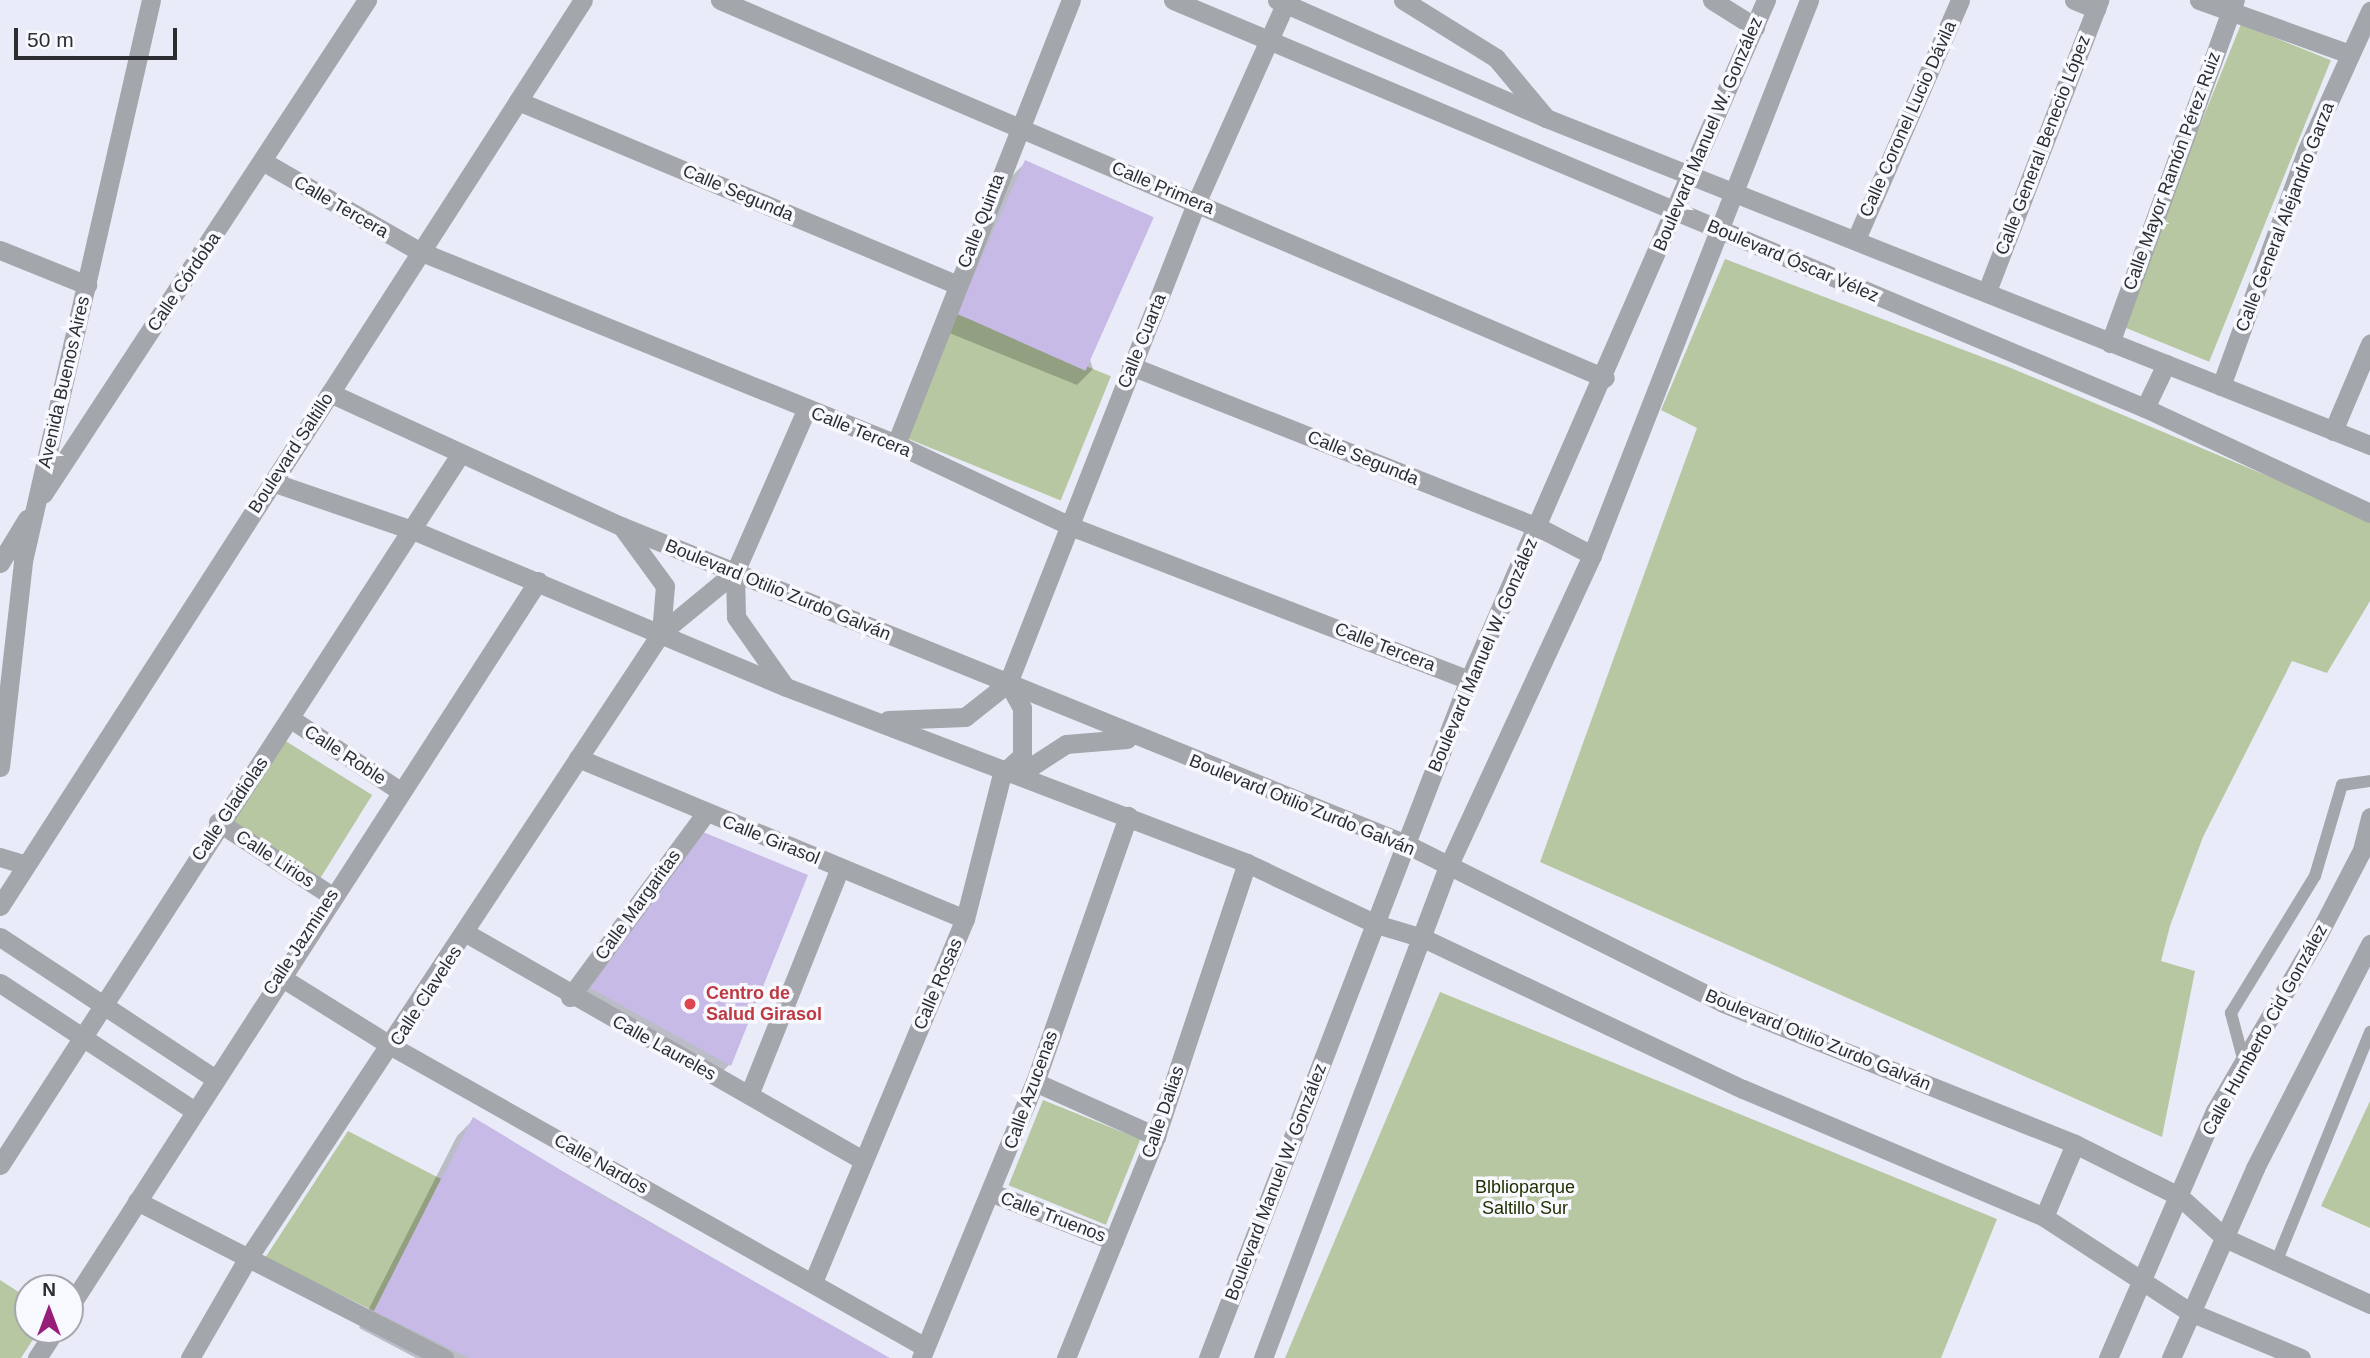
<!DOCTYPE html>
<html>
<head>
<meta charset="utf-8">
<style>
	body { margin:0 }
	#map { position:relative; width:2370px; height:1358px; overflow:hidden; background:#e9ecf8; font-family:Helvetica,sans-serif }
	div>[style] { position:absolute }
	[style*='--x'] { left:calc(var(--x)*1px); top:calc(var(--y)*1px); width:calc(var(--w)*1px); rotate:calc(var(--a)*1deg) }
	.green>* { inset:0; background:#b7c7a2; transform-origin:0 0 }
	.shadow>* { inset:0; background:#0003 }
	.building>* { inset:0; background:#c8bae7; transform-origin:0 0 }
	.service>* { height:12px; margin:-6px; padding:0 6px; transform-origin:6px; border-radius:6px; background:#a3a6aa }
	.minor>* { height:19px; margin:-9.5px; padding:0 9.5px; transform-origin:9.5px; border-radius:9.5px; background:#a3a6aa }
	.tertiary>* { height:19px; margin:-9.5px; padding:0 9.5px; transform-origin:9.5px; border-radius:9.5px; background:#a3a6aa }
	.dots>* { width:19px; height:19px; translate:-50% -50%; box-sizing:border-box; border:4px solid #f8f9fe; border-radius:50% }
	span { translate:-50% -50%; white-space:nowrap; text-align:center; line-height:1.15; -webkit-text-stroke:7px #f8f9fe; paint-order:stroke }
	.street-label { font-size:18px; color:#2c2d31 }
	.health-label { font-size:18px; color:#be3a42; font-weight:700 }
	.left { translate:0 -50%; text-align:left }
	.park-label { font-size:18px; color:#203000 }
	.north { position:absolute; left:14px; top:1274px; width:70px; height:70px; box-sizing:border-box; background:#f8f9fe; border:2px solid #a6a7ac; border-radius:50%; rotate:0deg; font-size:19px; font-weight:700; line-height:28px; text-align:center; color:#2c2d31 }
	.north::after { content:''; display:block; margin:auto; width:24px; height:32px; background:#961e79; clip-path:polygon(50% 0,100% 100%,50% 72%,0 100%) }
	.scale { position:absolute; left:14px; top:28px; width:163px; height:32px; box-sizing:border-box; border:4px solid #2c2d31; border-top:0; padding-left:9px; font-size:21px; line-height:24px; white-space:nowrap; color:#2c2d31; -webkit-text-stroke:5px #f8f9fe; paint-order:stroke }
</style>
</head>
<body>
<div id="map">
	<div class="green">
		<i style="left:2241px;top:24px;width:97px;height:325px;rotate:22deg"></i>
		<i style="clip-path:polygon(1725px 259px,2011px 368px,2370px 519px,2370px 601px,2327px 673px,2292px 661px,2203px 837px,2170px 926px,2161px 961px,2195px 971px,2162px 1137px,1540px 862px,1697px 428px,1661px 410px)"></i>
		<i style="left:957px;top:314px;width:166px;height:134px;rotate:22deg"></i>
		<i style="left:284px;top:740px;width:104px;height:98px;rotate:32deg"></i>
		<i style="clip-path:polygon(1440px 992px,1997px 1219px,1941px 1358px,1285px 1358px)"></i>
		<i style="left:1043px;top:1100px;width:105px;height:92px;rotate:22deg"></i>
		<i style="clip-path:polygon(2370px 1101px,2370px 1228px,2321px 1206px)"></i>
		<i style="clip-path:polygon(348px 1131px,441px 1179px,374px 1311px,265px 1258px)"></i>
		<i style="clip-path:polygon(0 1280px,28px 1298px,28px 1330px,39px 1330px,21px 1358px,0 1358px)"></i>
	</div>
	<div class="shadow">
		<i style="clip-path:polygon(1026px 162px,1093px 369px,1077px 385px,942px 330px,1010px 178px)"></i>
		<i style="clip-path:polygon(687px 850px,729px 1065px,713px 1081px,575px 1005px)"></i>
		<i style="clip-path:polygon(473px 1120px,887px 1358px,416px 1358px,359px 1328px,457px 1136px)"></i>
	</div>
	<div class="building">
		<i style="left:1025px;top:160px;width:141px;height:168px;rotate:24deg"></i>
		<i style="clip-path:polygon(703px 832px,808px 875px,731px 1066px,590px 988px)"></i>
		<i style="clip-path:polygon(473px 1117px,617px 1204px,890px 1358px,469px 1358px,374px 1311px)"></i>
	</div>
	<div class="service">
		<i style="--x:2244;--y:1062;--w:51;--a:-104.9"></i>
		<i style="--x:2231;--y:1013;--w:161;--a:-58.5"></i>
		<i style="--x:2315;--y:876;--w:95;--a:-73.5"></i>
		<i style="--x:2342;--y:785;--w:28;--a:-8"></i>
		<i style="--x:2275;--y:1265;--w:252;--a:-67.8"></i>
	</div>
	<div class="minor">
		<i style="--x:720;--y:0;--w:962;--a:23.13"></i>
		<i style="--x:1403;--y:0;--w:110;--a:31.9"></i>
		<i style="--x:1496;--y:58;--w:78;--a:50.2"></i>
		<i style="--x:1712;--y:0;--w:51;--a:32.1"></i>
		<i style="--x:2074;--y:0;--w:24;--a:22"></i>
		<i style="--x:2199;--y:0;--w:160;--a:19.7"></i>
		<i style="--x:518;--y:101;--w:476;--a:22.7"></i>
		<i style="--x:264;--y:162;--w:179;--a:29.9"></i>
		<i style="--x:419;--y:251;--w:515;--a:22.03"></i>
		<i style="--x:896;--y:444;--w:192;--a:25.2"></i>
		<i style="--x:1070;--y:526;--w:428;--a:21.1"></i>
		<i style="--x:1857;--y:237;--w:258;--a:-66.5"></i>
		<i style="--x:0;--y:250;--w:94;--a:21.9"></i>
		<i style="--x:1987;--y:291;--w:312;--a:-68.9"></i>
		<i style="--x:2110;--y:343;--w:365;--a:-70"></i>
		<i style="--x:1131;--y:366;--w:438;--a:21.6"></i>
		<i style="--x:1538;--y:527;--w:61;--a:27.4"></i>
		<i style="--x:2221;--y:386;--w:251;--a:-70"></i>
		<i style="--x:2307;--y:150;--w:153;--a:-65.6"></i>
		<i style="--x:2333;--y:431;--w:95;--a:-67"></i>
		<i style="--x:896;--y:444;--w:477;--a:-68.5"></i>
		<i style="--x:43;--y:494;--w:591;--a:-56.74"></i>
		<i style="--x:0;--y:563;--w:52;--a:-58.5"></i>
		<i style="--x:291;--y:719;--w:131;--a:33.4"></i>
		<i style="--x:578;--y:758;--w:419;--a:22.6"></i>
		<i style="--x:0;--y:767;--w:207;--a:-83.6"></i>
		<i style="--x:23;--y:561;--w:575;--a:-77.15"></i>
		<i style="--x:218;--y:822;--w:136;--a:33"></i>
		<i style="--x:0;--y:857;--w:27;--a:17"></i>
		<i style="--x:466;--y:933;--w:457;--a:29.8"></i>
		<i style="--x:0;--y:937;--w:256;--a:33.4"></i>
		<i style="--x:279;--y:976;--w:134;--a:31.9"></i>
		<i style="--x:393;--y:1047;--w:611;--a:29.42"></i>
		<i style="--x:0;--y:983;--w:231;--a:33.3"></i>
		<i style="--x:570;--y:997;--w:227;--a:-53.6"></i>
		<i style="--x:1035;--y:1082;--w:133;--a:24.1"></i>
		<i style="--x:749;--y:1095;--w:245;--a:-68.2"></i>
		<i style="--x:0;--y:1165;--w:848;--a:-57.08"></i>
		<i style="--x:992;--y:1193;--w:131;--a:21.5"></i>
		<i style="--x:137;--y:1201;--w:345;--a:27.1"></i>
		<i style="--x:813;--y:1282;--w:394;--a:-67.3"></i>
		<i style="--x:965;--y:919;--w:150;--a:-75.7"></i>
		<i style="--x:1002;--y:774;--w:27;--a:-42"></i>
		<i style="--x:1022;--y:756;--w:48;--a:-90"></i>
		<i style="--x:1022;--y:708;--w:29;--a:-119"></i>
		<i style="--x:1008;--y:683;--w:518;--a:-68.59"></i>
		<i style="--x:1197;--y:201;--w:220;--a:-65.9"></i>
		<i style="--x:70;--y:1306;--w:863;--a:-57.16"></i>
		<i style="--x:37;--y:1358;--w:33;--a:-57"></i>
		<i style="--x:190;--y:1358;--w:112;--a:-60"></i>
		<i style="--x:246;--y:1261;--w:753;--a:-56.54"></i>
		<i style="--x:661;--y:633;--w:96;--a:-39.5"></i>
		<i style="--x:735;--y:572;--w:177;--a:-66.3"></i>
		<i style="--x:921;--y:1358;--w:299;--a:-67.6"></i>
		<i style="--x:1035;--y:1082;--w:282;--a:-70.7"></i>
		<i style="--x:1066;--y:1358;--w:240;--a:-67.9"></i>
		<i style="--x:1156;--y:1136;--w:288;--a:-71.6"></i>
	</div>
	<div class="tertiary">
		<i style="--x:1173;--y:0;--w:1054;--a:22.77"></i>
		<i style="--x:2145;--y:408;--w:248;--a:25"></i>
		<i style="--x:1277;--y:0;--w:294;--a:23.7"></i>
		<i style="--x:1546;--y:118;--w:887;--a:21.65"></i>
		<i style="--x:330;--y:393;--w:320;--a:24.6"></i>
		<i style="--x:621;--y:526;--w:847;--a:22.05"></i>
		<i style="--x:1406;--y:844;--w:355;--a:26.6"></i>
		<i style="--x:1723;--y:1003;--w:379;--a:21.8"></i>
		<i style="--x:2075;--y:1144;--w:116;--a:26.6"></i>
		<i style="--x:2179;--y:1196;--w:62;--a:42.4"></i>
		<i style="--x:2225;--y:1238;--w:159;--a:24.5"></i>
		<i style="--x:2145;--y:408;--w:49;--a:-64.5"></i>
		<i style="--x:272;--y:482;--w:151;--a:18.9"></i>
		<i style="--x:415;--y:531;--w:402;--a:22.8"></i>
		<i style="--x:786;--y:687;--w:493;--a:20.9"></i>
		<i style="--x:1247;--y:863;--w:143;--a:25.3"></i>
		<i style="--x:1376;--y:924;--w:49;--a:16.6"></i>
		<i style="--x:1423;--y:938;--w:354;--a:25.3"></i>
		<i style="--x:1743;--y:1089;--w:327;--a:23"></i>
		<i style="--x:2044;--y:1217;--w:174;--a:33.1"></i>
		<i style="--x:2190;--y:1312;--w:120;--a:22.5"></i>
		<i style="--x:622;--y:527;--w:73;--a:53.9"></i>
		<i style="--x:665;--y:586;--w:47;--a:94.9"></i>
		<i style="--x:735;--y:572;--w:45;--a:88.7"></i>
		<i style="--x:736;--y:617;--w:83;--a:54.8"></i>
		<i style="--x:888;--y:720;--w:77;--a:-2.2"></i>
		<i style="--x:965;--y:717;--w:55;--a:-38.3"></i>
		<i style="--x:1002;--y:774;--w:31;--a:-15"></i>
		<i style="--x:1032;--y:766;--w:40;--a:-32.9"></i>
		<i style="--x:1066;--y:744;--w:61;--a:-4.7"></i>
		<i style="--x:0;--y:906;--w:1077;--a:-57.24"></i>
		<i style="--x:2044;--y:1217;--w:79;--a:-67"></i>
		<i style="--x:1208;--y:1358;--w:727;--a:-68.95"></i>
		<i style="--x:1469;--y:680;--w:742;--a:-66.41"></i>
		<i style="--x:1263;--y:1358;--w:522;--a:-69.38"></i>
		<i style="--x:1447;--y:869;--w:346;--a:-65.2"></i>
		<i style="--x:1592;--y:555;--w:596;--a:-68.64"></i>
		<i style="--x:2108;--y:1358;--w:269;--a:-66.6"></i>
		<i style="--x:2215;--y:1111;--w:204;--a:-59.7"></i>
		<i style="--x:2318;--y:935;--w:96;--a:-62.6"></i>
		<i style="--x:2362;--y:850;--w:34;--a:-76"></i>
		<i style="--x:2171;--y:1358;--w:208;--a:-66.1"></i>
		<i style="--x:2255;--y:1168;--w:252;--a:-62.8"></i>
	</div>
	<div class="dots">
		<i style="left:690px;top:1004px;background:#e0444e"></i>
	</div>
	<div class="street-label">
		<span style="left:1908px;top:119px;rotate:-66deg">Calle Coronel Lucio Dávila</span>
		<span style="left:1708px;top:134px;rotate:-67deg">Boulevard Manuel W. González</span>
		<span style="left:2043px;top:145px;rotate:-69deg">Calle General Benecio López</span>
		<span style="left:2172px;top:171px;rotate:-70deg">Calle Mayor Ramón Pérez Ruiz</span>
		<span style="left:1163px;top:188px;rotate:23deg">Calle Primera</span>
		<span style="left:738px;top:193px;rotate:23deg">Calle Segunda</span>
		<span style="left:341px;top:207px;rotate:30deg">Calle Tercera</span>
		<span style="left:2285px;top:217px;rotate:-69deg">Calle General Alejandro Garza</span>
		<span style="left:981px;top:221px;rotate:-69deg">Calle Quinta</span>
		<span style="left:1793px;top:261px;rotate:23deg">Boulevard Óscar Vélez</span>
		<span style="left:184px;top:282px;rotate:-56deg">Calle Córdoba</span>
		<span style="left:1142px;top:341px;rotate:-68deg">Calle Cuarta</span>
		<span style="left:64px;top:382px;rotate:-77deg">Avenida Buenos Aires</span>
		<span style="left:861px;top:432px;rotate:22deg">Calle Tercera</span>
		<span style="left:291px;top:453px;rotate:-57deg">Boulevard Saltillo</span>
		<span style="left:1363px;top:458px;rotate:22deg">Calle Segunda</span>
		<span style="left:778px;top:590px;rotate:22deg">Boulevard Otilio Zurdo Galván</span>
		<span style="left:1385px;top:647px;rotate:21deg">Calle Tercera</span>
		<span style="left:1483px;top:655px;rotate:-67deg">Boulevard Manuel W. González</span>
		<span style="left:345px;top:755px;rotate:33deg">Calle Roble</span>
		<span style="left:1302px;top:805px;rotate:22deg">Boulevard Otilio Zurdo Galván</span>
		<span style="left:230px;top:809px;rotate:-56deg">Calle Gladiolas</span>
		<span style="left:771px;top:840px;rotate:22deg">Calle Girasol</span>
		<span style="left:275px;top:859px;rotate:33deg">Calle Lirios</span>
		<span style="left:638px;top:905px;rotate:-54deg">Calle Margaritas</span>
		<span style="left:301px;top:942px;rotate:-57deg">Calle Jazmines</span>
		<span style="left:938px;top:984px;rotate:-67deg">Calle Rosas</span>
		<span style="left:426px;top:996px;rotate:-57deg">Calle Claveles</span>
		<span style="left:2265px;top:1030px;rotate:-61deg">Calle Humberto Cid González</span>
		<span style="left:1818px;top:1040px;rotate:22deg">Boulevard Otilio Zurdo Galván</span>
		<span style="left:664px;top:1048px;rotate:29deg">Calle Laureles</span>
		<span style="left:1031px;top:1090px;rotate:-70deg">Calle Azucenas</span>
		<span style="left:1163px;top:1112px;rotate:-71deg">Calle Dalias</span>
		<span style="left:601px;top:1164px;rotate:29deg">Calle Nardos</span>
		<span style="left:1276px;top:1182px;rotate:-69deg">Boulevard Manuel W. González</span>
		<span style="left:1053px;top:1217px;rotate:21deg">Calle Truenos</span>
	</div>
	<div class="health-label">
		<span class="left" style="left:706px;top:1004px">Centro de<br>Salud Girasol</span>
	</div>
	<div class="park-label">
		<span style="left:1525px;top:1198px">Blblioparque<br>Saltillo Sur</span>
	</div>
	<div class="north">N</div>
	<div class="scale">50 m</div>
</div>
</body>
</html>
